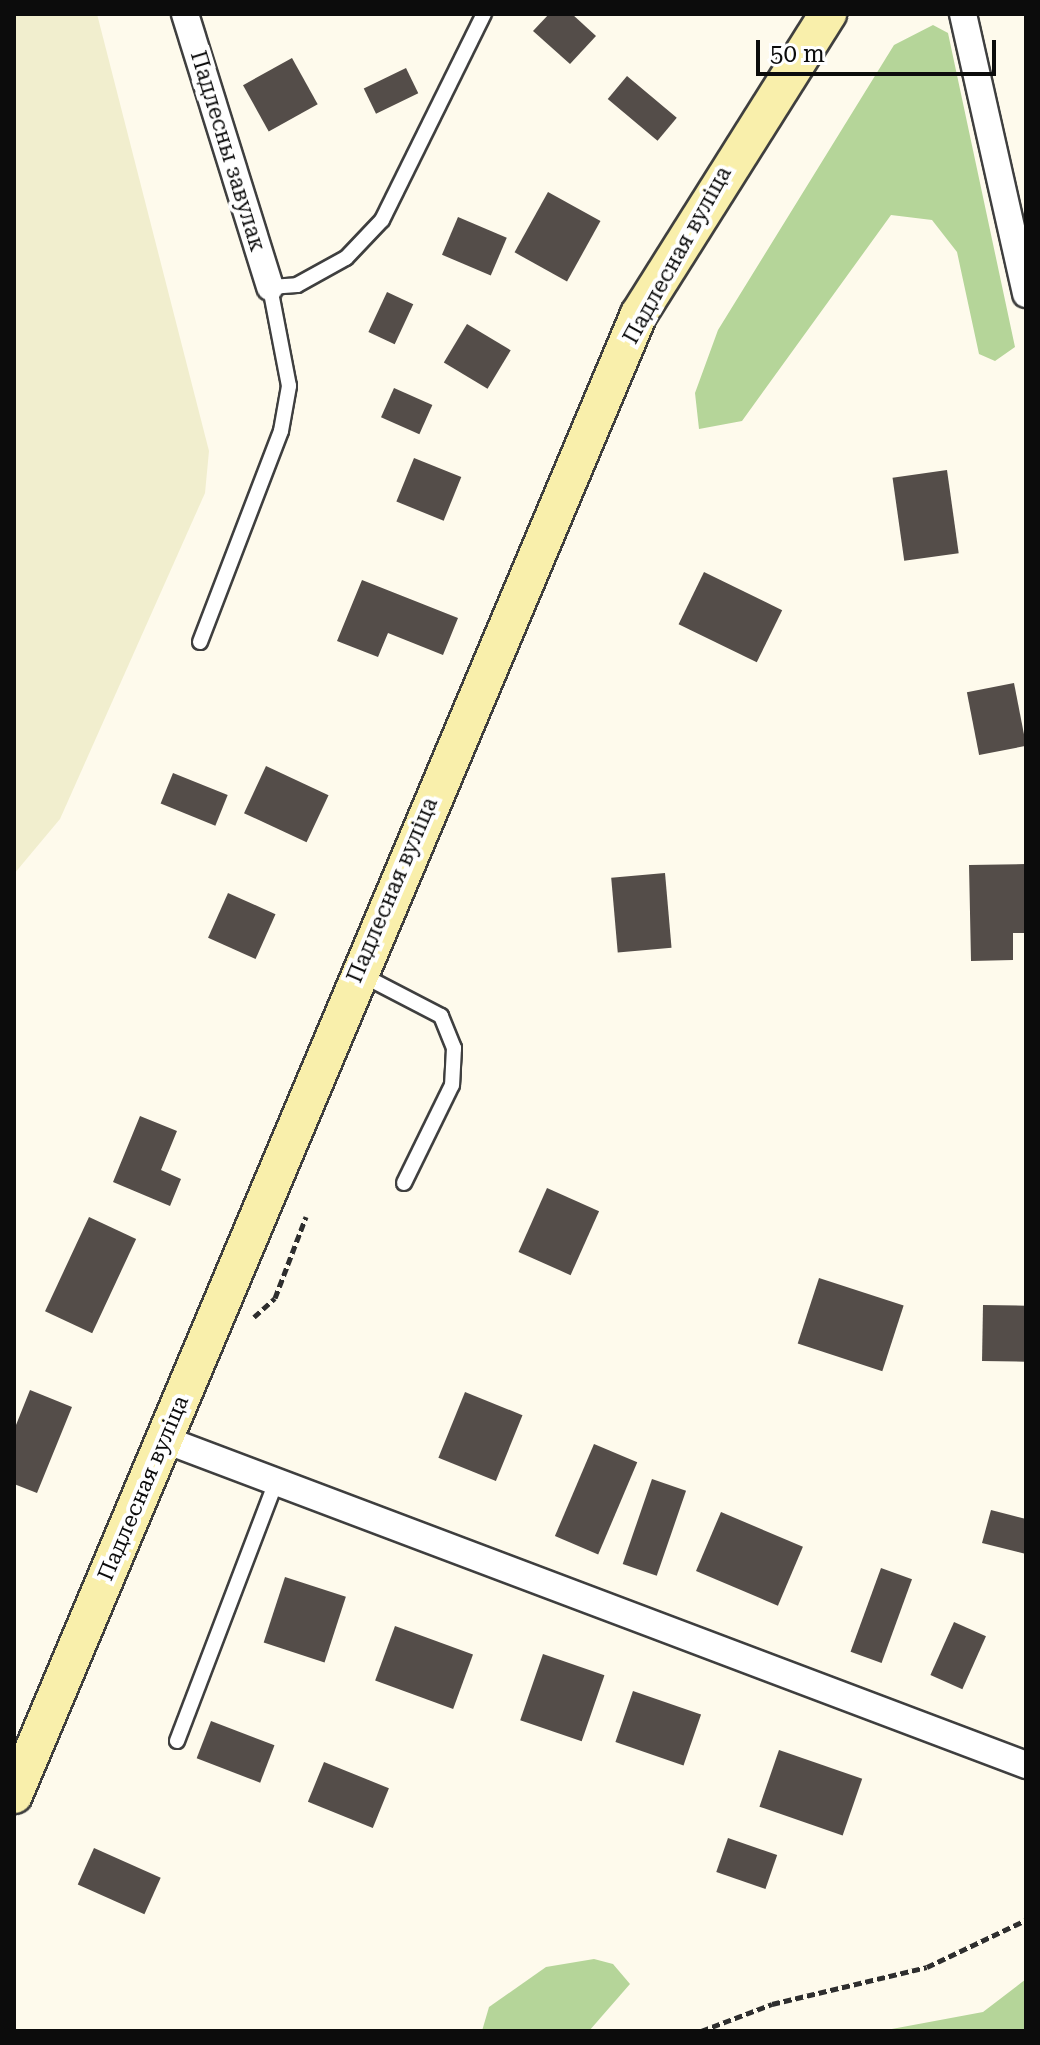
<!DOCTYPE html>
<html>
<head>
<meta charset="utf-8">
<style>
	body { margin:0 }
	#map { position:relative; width:1040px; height:2045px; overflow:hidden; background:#fefaec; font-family:"Roboto Serif",serif }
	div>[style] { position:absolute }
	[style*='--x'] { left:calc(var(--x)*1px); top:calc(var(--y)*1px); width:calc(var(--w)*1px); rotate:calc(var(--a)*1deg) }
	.farmland>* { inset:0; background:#f1eece }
	.forest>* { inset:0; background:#b5d599 }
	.building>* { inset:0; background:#544d49; transform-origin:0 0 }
	.path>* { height:5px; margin-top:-2.5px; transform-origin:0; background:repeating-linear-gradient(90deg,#2e2e2e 0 8px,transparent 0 12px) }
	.roads { filter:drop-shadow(2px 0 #3f3f3f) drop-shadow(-2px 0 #3f3f3f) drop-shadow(0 2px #3f3f3f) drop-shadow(0 -2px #3f3f3f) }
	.lane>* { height:14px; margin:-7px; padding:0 7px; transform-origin:7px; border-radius:7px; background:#fff }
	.street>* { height:26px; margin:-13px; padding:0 13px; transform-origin:13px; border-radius:13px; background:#fff }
	.secondary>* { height:36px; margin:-18px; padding:0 18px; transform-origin:18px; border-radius:18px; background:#f9efab }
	span { translate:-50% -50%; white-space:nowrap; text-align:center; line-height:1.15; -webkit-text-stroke:8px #fff; paint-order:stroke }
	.street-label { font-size:22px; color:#0c0c0c }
	.frame { position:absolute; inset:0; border:16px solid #0c0c0c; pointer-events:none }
	.scale { position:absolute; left:756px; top:40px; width:240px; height:36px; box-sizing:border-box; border:4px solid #0c0c0c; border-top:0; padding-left:10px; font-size:24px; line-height:28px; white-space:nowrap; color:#0c0c0c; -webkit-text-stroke:6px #fff; paint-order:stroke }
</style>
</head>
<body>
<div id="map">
	<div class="farmland">
		<i style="clip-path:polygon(14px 14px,97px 14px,209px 451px,205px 493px,60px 819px,14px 874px)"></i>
	</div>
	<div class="forest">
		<i style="clip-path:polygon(933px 25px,948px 33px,1015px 347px,995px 361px,979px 354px,957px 252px,932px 220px,891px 215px,742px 421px,699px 429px,695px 393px,718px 330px,894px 45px)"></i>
		<i style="clip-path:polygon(594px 1959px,613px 1964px,630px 1984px,589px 2031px,482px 2031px,489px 2007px,546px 1967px)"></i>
		<i style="clip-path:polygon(1026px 1979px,1026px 2031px,881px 2031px,983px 2012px)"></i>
	</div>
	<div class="building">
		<i style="clip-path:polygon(549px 14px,572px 14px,596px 36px,570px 64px,533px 31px)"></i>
		<i style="left:292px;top:58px;width:53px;height:56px;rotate:61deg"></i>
		<i style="left:406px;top:68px;width:28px;height:47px;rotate:64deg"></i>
		<i style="left:627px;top:76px;width:65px;height:30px;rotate:40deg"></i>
		<i style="left:548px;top:192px;width:60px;height:69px;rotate:29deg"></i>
		<i style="left:458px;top:217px;width:53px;height:41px;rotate:23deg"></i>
		<i style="left:387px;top:292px;width:29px;height:44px;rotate:25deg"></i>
		<i style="left:467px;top:324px;width:51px;height:45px;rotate:31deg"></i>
		<i style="left:394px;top:388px;width:42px;height:32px;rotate:24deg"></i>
		<i style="left:414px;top:458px;width:51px;height:47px;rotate:22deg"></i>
		<i style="left:947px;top:470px;width:84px;height:55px;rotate:82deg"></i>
		<i style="left:704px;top:572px;width:87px;height:58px;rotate:26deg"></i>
		<i style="clip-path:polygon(362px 580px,458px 618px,443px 655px,388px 633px,378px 657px,337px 641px)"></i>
		<i style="left:1014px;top:683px;width:64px;height:48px;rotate:79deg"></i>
		<i style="left:266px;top:766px;width:69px;height:52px;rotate:25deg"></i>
		<i style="left:173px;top:773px;width:59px;height:33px;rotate:22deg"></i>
		<i style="clip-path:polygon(1026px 864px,1026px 933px,1013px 933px,1013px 960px,971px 961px,969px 865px)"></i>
		<i style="left:665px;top:873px;width:75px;height:54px;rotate:85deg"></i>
		<i style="left:228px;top:893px;width:52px;height:49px;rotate:24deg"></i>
		<i style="clip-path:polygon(140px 1116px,177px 1131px,161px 1170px,181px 1179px,170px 1206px,113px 1182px)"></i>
		<i style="left:547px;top:1188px;width:57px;height:70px;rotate:24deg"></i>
		<i style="left:89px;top:1217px;width:52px;height:104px;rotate:25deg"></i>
		<i style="left:819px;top:1278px;width:89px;height:69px;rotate:18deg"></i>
		<i style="left:983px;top:1305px;width:43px;height:56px;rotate:1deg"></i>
		<i style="clip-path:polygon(30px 1390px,72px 1407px,37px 1493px,14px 1484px,14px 1430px)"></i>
		<i style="left:465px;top:1392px;width:62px;height:71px;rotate:22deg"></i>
		<i style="left:594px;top:1444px;width:47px;height:100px;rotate:23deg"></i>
		<i style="left:652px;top:1479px;width:36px;height:90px;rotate:19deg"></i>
		<i style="clip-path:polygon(991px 1510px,1026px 1519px,1026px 1554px,982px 1543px)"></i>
		<i style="left:721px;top:1512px;width:89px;height:64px;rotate:23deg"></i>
		<i style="left:881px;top:1568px;width:33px;height:89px;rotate:20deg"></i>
		<i style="left:285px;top:1577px;width:64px;height:69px;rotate:18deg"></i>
		<i style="left:954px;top:1622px;width:35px;height:58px;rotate:24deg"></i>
		<i style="left:395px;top:1626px;width:83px;height:58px;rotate:20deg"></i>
		<i style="left:543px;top:1654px;width:65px;height:70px;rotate:19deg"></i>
		<i style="left:633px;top:1691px;width:72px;height:54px;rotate:19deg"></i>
		<i style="left:211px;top:1721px;width:68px;height:40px;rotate:21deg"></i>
		<i style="left:779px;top:1750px;width:88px;height:60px;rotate:19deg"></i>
		<i style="left:324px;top:1762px;width:70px;height:43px;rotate:22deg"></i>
		<i style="left:728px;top:1838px;width:52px;height:36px;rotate:19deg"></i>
		<i style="left:94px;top:1848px;width:73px;height:40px;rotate:24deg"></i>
	</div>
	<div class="path">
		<i style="--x:254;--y:1317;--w:28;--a:-42"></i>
		<i style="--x:275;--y:1298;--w:87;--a:-69.1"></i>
		<i style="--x:701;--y:2031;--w:76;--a:-20.8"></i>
		<i style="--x:772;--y:2004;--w:159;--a:-13.4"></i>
		<i style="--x:927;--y:1967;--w:110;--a:-25.4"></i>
	</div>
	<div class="roads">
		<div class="lane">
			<i style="--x:200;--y:642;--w:226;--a:-69"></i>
			<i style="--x:281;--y:431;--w:46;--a:-79.9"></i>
			<i style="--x:289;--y:386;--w:101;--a:-100.9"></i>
			<i style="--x:270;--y:287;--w:27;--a:-4"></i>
			<i style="--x:297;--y:285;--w:56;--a:-28.9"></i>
			<i style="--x:346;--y:258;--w:52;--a:-46.5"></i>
			<i style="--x:382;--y:220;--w:230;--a:-63.7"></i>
			<i style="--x:362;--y:975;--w:89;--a:27.4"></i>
			<i style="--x:441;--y:1016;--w:35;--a:68"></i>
			<i style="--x:454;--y:1048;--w:37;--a:93"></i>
			<i style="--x:452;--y:1085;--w:109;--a:116.1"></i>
			<i style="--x:177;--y:1741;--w:277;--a:-69.1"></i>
		</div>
		<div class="street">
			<i style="--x:185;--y:14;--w:286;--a:72.7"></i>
			<i style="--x:963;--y:14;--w:287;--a:77.3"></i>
			<i style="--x:163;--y:1439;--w:923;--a:20.69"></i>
		</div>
		<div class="secondary">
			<i style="--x:14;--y:1795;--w:1607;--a:-67.12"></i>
			<i style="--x:639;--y:314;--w:355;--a:-57.8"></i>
		</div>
	</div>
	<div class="street-label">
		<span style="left:228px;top:151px;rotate:73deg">Падлесны завулак</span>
		<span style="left:677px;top:255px;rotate:-61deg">Падлесная вуліца</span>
		<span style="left:392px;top:890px;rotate:-67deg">Падлесная вуліца</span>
		<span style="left:143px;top:1488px;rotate:-67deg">Падлесная вуліца</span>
	</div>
	<div class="frame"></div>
	<div class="scale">50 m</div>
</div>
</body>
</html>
